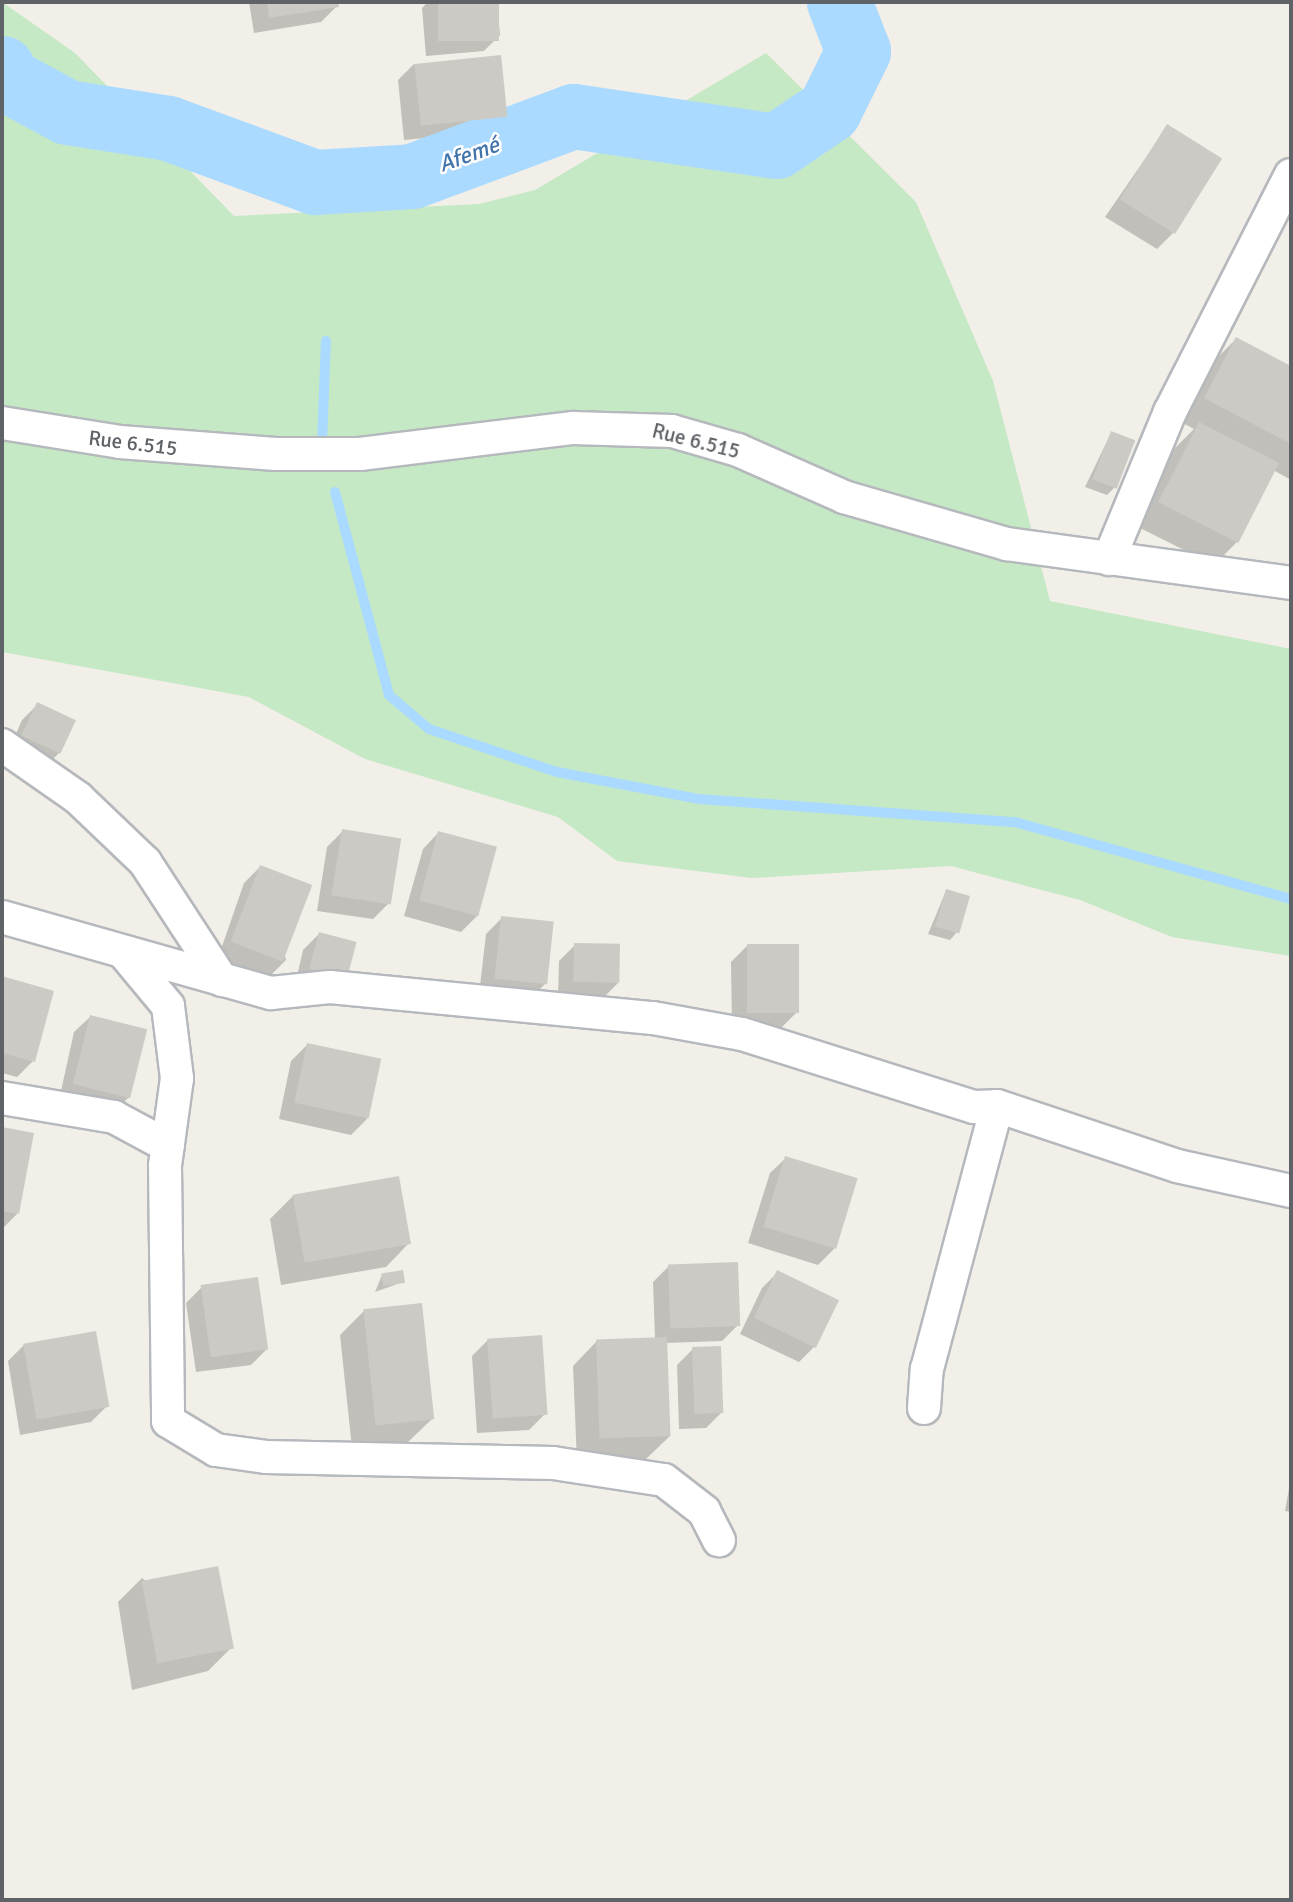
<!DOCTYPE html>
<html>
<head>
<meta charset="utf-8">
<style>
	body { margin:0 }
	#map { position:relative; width:1293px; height:1902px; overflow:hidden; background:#f1efe8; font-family:Signika,sans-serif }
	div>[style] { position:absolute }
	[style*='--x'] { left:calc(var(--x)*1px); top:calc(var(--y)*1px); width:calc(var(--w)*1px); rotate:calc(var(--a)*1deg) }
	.green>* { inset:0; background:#c5e8c5 }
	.shadow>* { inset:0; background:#0003 }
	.stream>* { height:10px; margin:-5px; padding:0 5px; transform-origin:5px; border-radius:5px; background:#aadaff }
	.river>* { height:65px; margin:-32.5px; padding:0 32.5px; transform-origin:32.5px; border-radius:32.5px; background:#aadaff }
	.building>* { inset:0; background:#cccac5; transform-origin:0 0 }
	.roads { filter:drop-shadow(2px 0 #b5b8bc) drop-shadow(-2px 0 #b5b8bc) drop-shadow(0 2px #b5b8bc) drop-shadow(0 -2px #b5b8bc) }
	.street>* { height:32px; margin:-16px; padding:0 16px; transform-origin:16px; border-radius:16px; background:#fff }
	span { translate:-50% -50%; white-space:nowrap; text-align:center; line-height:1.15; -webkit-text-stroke:5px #fff; paint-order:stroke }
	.street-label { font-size:21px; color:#5f6368 }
	.water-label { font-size:23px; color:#4174aa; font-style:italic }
	.frame { position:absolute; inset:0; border:4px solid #5f6368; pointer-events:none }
</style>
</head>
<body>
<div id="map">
	<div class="green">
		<i style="clip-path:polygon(2px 2px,75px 53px,234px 216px,479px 204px,535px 190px,766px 53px,916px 202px,993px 381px,1050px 601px,1291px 649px,1291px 956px,1172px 937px,1080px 900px,951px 866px,752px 878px,617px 861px,558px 817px,365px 759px,249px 697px,2px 652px)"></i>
	</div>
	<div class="shadow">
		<i style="clip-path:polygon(249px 2px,336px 2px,337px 6px,321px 22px,254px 33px)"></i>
		<i style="clip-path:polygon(428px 2px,497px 2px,500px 35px,484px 51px,426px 56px,422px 8px)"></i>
		<i style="clip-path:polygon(414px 64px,505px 117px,489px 132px,404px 140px,398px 80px)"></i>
		<i style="clip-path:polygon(1167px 127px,1173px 233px,1157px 249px,1105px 217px)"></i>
		<i style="clip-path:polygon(1236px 339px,1291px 368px,1291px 480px,1273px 470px,1237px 542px,1214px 565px,1136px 526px,1175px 448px,1194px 429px,1181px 422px,1212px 363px)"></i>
		<i style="clip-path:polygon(1111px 433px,1114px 488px,1107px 495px,1085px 487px)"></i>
		<i style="clip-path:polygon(38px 704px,74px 721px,60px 752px,44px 768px,8px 752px,22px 720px)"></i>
		<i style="clip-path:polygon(343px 831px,389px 903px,373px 919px,317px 911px,327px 847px)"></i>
		<i style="clip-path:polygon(438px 833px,477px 916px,461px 932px,404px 916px,423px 849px)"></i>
		<i style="clip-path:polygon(260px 867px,286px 960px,270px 976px,218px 958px,244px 883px)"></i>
		<i style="clip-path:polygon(946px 891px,957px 932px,950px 940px,928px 934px)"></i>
		<i style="clip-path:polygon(502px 918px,545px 984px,529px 1000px,479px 995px,486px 934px)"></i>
		<i style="clip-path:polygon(319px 934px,346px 978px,295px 985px,303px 950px)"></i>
		<i style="clip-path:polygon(575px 945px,618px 983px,602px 999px,558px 997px,559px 961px)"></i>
		<i style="clip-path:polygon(747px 946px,798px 1011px,782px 1027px,732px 1028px,731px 962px)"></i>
		<i style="clip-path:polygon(2px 978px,52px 992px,33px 1061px,17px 1077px,2px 1073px)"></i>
		<i style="clip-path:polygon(90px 1017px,129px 1097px,113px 1113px,59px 1100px,74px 1032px)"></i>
		<i style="clip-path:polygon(307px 1045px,367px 1119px,351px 1135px,279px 1119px,291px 1061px)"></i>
		<i style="clip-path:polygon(2px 1129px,32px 1134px,17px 1214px,2px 1229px)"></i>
		<i style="clip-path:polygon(786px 1158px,834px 1249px,818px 1265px,748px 1243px,770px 1173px)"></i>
		<i style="clip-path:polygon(294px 1195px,409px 1243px,386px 1267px,281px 1285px,270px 1219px)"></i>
		<i style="clip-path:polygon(669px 1266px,738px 1325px,722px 1341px,665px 1343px,670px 1436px,646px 1459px,577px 1463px,573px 1366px,596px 1342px,655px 1339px,653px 1282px)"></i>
		<i style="clip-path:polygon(778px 1272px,837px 1301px,815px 1346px,799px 1362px,740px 1334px,762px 1288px)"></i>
		<i style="clip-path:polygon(382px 1275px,403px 1282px,375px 1292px)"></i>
		<i style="clip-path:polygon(202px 1287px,267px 1349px,251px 1365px,196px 1372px,186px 1303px)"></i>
		<i style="clip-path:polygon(364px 1311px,432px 1419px,408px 1442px,352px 1448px,340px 1335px)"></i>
		<i style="clip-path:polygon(488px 1340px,545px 1414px,529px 1430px,477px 1433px,472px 1356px)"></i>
		<i style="clip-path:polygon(24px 1345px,107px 1406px,91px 1422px,20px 1435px,8px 1361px)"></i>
		<i style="clip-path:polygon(693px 1349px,722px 1412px,706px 1428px,679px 1429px,677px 1365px)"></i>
		<i style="clip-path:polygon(1291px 1477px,1291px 1512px,1285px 1511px)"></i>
		<i style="clip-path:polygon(142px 1578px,232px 1647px,208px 1671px,132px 1690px,118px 1602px)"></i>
	</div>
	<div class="stream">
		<i style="--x:322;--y:443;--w:102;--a:-87.8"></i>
		<i style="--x:335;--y:492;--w:210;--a:75.1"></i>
		<i style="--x:389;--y:695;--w:52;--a:40.4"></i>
		<i style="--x:429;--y:729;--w:135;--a:18.6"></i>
		<i style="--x:557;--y:772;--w:145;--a:10.8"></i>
		<i style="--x:699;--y:799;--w:317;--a:4.2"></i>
		<i style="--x:1015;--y:822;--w:287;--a:15.6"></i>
	</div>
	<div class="river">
		<i style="--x:2;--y:68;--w:12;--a:70"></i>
		<i style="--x:6;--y:79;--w:69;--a:28.4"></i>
		<i style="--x:67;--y:112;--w:102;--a:9"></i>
		<i style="--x:168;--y:128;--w:157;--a:20.2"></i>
		<i style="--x:315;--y:182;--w:97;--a:-3.5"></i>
		<i style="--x:412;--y:176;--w:172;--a:-20.4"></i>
		<i style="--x:573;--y:116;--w:205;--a:8.4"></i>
		<i style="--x:776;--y:146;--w:64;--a:-34.2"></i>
		<i style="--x:829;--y:110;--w:66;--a:-63.8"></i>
		<i style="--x:858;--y:51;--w:53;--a:-111.2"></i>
	</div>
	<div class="building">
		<i style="clip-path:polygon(267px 2px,338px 2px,339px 7px,269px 18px)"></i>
		<i style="left:438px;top:2px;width:61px;height:39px"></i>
		<i style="left:501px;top:55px;width:62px;height:87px;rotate:84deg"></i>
		<i style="left:1167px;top:124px;width:65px;height:89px;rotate:32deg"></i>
		<i style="clip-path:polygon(1236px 337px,1291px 366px,1291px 444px,1204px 398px)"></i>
		<i style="left:1199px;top:422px;width:90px;height:90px;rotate:27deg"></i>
		<i style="left:1111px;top:431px;width:26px;height:52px;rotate:21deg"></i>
		<i style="left:37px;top:702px;width:43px;height:37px;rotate:25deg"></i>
		<i style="left:342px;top:829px;width:60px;height:67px;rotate:9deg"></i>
		<i style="left:438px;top:831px;width:61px;height:72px;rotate:15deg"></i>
		<i style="left:260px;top:865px;width:56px;height:82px;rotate:21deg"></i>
		<i style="left:946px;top:889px;width:25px;height:39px;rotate:16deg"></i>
		<i style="left:501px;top:916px;width:53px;height:63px;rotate:6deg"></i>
		<i style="left:319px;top:932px;width:39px;height:38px;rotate:15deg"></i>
		<i style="left:574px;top:943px;width:46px;height:39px;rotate:1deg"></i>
		<i style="left:747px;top:944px;width:52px;height:69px"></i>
		<i style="clip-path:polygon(2px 976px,54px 991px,35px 1062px,2px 1053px)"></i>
		<i style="left:90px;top:1015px;width:59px;height:71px;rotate:14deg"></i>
		<i style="left:307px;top:1043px;width:76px;height:61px;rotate:12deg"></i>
		<i style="clip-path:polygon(2px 1127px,34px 1133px,19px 1214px,2px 1211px)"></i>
		<i style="left:785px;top:1156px;width:76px;height:74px;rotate:17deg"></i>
		<i style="left:399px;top:1176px;width:69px;height:108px;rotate:80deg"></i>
		<i style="left:738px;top:1262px;width:64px;height:70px;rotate:88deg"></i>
		<i style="left:403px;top:1270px;width:13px;height:22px;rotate:81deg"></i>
		<i style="left:777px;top:1270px;width:69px;height:53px;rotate:26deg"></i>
		<i style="left:258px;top:1277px;width:73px;height:58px;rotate:82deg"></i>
		<i style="left:422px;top:1303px;width:117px;height:59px;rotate:84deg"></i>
		<i style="left:96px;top:1331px;width:77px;height:74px;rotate:80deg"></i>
		<i style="left:542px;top:1335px;width:80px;height:55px;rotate:86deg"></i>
		<i style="left:667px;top:1337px;width:99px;height:71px;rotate:88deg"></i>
		<i style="left:721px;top:1346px;width:67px;height:29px;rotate:88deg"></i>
		<i style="left:218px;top:1566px;width:84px;height:78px;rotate:79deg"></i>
	</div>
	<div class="roads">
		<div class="street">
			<i style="--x:2;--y:423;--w:120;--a:9.1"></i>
			<i style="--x:120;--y:442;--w:156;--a:4.4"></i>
			<i style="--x:276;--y:454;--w:84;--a:0"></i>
			<i style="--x:360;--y:454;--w:215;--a:-7"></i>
			<i style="--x:573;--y:428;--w:99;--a:1.7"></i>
			<i style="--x:672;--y:431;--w:69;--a:16.1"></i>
			<i style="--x:738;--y:450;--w:116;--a:23.9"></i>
			<i style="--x:844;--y:497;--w:170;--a:16.1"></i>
			<i style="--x:1007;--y:544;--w:287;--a:7.8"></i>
			<i style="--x:1109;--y:559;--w:159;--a:-67.5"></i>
			<i style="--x:1170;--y:412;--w:266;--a:-63"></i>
			<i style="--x:2;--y:745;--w:93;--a:34.9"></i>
			<i style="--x:78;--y:798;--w:93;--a:43.7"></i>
			<i style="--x:145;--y:862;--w:141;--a:56.9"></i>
			<i style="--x:2;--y:917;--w:280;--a:15.8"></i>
			<i style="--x:271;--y:993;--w:59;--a:-5.8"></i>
			<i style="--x:330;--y:987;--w:324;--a:5.5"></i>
			<i style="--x:653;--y:1018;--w:90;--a:10.2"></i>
			<i style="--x:742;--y:1034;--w:243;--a:17.5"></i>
			<i style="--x:974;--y:1107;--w:23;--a:-2"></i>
			<i style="--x:997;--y:1106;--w:190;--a:18.4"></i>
			<i style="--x:1177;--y:1166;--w:117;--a:12.4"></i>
			<i style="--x:124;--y:953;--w:69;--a:50.3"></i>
			<i style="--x:168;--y:1006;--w:73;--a:82.9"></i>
			<i style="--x:177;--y:1078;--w:89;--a:97.8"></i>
			<i style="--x:165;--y:1166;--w:255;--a:89.3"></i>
			<i style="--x:168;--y:1421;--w:56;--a:31.1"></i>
			<i style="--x:216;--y:1450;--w:50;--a:8"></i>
			<i style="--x:266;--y:1457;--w:287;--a:1.2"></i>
			<i style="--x:553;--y:1463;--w:112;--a:8.7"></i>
			<i style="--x:664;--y:1480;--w:51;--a:37.8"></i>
			<i style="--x:704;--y:1511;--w:33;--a:63"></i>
			<i style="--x:2;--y:1098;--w:114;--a:9.6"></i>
			<i style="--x:114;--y:1117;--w:61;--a:28.2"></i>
			<i style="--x:924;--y:1408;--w:39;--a:-86"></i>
			<i style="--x:927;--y:1369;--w:272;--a:-75.1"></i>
		</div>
	</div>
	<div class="street-label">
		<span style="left:696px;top:441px;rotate:14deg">Rue 6.515</span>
		<span style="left:133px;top:443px;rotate:7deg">Rue 6.515</span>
	</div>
	<div class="water-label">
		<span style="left:469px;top:155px;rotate:-20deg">Afemé</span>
	</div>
	<div class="frame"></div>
</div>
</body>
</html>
